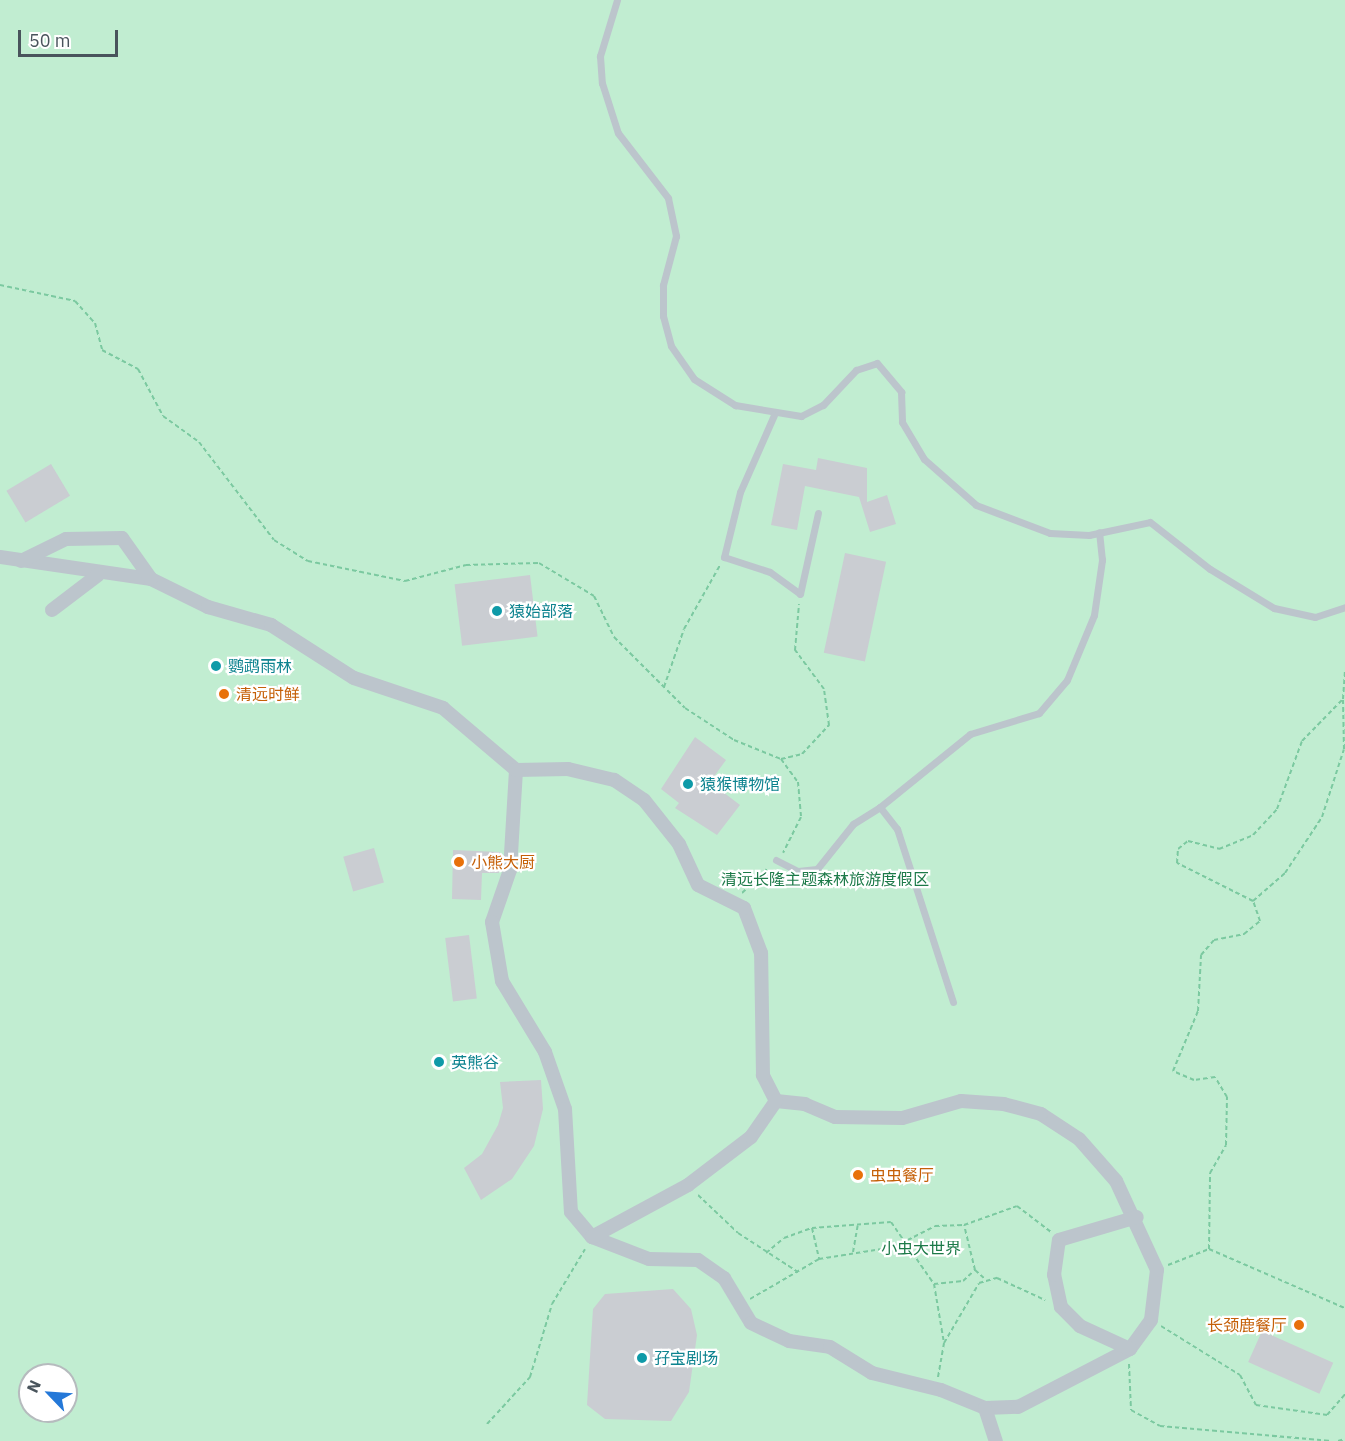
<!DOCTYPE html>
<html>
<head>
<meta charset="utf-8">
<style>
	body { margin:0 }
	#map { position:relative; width:1345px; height:1441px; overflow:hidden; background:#f2f0f0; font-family:"IBM Plex Sans","Noto Sans SC",sans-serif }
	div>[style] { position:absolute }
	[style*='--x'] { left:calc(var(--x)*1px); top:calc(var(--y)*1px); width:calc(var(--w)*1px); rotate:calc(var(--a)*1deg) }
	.green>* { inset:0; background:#c1edd1 }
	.building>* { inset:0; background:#cacdd2; transform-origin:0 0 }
	.path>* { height:2px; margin-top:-1px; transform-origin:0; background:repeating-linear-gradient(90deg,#7bc9a0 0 4.5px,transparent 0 7.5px) }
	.lane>* { height:7px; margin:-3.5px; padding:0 3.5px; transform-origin:3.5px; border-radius:3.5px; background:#bcc5cc }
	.street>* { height:14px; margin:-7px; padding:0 7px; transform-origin:7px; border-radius:7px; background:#bcc5cc }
	.dots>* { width:16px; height:16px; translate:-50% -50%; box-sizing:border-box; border:3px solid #fff; border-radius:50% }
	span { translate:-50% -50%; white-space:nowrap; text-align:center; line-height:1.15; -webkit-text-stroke:4.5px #fff; paint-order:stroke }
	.culture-label { font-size:16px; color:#0d838f }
	.left { translate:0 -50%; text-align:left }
	.food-label { font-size:16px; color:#c56008 }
	.right { translate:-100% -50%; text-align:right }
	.park-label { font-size:16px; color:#1d7a49 }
	.north { position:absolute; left:18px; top:1363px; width:60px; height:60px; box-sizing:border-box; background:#fff; border:2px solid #b6bbbe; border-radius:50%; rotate:295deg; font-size:16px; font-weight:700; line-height:24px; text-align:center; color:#49545c }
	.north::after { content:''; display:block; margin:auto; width:21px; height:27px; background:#2478d8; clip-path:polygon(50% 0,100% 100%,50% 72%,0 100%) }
	.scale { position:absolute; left:18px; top:30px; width:100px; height:27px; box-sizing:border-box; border:3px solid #49545c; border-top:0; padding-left:8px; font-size:18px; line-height:21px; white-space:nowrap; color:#49545c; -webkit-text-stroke:4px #fff; paint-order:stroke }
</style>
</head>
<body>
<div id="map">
	<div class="green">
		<i style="clip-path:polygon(evenodd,0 0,1345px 0,1345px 1441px,0 1441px,0 0,30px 1375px,66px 1375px,66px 1411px,30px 1411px,30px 1375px)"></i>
	</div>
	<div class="building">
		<i style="clip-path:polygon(818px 458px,867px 468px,867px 502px,887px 495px,896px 524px,870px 532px,859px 497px,805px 486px,797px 530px,771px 525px,783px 464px,816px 470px)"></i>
		<i style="left:51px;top:464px;width:37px;height:52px;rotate:59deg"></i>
		<i style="left:845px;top:553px;width:42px;height:102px;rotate:12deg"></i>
		<i style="left:530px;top:575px;width:62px;height:76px;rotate:83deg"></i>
		<i style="clip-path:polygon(695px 737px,726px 760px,710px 782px,740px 805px,717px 835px,675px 808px,679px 803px,661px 789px)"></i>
		<i style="left:374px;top:848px;width:36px;height:32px;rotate:74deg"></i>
		<i style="clip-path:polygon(453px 850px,500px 852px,499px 873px,482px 873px,481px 900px,452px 899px)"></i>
		<i style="left:469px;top:935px;width:64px;height:24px;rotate:83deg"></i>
		<i style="clip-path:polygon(541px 1080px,543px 1109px,534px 1146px,512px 1179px,481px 1200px,464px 1168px,482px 1154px,498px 1125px,503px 1108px,500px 1082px)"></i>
		<i style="clip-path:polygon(673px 1289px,691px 1309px,697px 1335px,689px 1392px,671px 1421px,605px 1419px,587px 1405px,593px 1309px,605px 1294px)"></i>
		<i style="left:1262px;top:1331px;width:78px;height:34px;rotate:24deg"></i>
	</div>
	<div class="path">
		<i style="--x:0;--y:285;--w:77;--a:12"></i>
		<i style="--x:75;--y:301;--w:30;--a:48"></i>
		<i style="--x:95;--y:323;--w:28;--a:75"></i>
		<i style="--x:102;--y:350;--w:41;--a:27.8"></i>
		<i style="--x:138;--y:369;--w:53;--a:62"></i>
		<i style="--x:163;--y:416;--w:44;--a:35.8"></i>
		<i style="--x:199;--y:442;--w:123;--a:52.6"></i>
		<i style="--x:274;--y:540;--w:40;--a:32"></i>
		<i style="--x:308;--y:561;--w:99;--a:11.7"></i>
		<i style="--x:405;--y:581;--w:63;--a:-14.7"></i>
		<i style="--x:466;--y:565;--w:73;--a:-1.6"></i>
		<i style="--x:539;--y:563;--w:64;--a:31"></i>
		<i style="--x:594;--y:596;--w:46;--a:64"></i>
		<i style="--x:614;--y:637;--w:100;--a:45"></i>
		<i style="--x:685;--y:708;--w:59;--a:33.1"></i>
		<i style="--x:734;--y:740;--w:51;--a:22"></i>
		<i style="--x:781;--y:759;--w:29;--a:54"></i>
		<i style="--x:798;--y:782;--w:35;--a:85"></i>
		<i style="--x:801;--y:817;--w:40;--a:116.6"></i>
		<i style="--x:664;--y:687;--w:61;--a:-71"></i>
		<i style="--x:684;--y:629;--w:73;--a:-60.6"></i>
		<i style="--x:781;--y:759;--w:22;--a:-13"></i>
		<i style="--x:802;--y:754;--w:40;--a:-47"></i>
		<i style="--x:829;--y:725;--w:36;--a:-98"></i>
		<i style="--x:824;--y:689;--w:49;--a:-126.6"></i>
		<i style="--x:795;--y:650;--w:46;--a:-85"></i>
		<i style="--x:742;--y:893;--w:36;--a:-44"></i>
		<i style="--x:1253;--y:901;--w:43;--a:-41.2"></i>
		<i style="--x:1285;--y:873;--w:67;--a:-56.5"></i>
		<i style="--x:1322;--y:817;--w:71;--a:-72.1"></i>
		<i style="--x:1344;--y:749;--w:49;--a:-91.2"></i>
		<i style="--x:698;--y:1195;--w:55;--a:43.5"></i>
		<i style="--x:738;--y:1233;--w:72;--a:33"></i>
		<i style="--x:812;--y:1228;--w:32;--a:77"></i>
		<i style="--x:1209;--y:1249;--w:76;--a:-89.2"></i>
		<i style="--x:1210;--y:1173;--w:32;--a:-60"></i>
		<i style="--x:1226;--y:1145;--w:48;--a:-88.8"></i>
		<i style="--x:1227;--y:1097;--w:23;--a:-121"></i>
		<i style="--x:1215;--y:1077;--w:21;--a:172"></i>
		<i style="--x:1194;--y:1080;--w:23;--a:-157"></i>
		<i style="--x:1173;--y:1071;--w:65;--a:-67.4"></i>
		<i style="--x:1198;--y:1011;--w:56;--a:-86.9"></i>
		<i style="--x:1201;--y:955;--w:20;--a:-49"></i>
		<i style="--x:1214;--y:940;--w:31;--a:-11"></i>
		<i style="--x:1244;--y:934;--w:21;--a:-39"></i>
		<i style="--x:1260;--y:921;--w:21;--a:-109"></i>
		<i style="--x:1253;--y:901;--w:85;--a:-153.4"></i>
		<i style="--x:1177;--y:863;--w:14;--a:-86"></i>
		<i style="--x:1178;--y:849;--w:13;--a:-39"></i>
		<i style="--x:1188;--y:841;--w:32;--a:14"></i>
		<i style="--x:1219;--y:849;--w:37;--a:-22"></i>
		<i style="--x:1253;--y:835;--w:35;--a:-47"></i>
		<i style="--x:1277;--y:809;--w:72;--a:-69.8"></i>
		<i style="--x:1302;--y:741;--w:59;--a:-45.7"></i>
		<i style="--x:1343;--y:699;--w:27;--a:-86"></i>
		<i style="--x:853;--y:1252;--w:27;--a:-80"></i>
		<i style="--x:766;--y:1253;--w:23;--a:-40"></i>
		<i style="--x:784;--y:1238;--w:30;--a:-20"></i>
		<i style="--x:812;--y:1228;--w:79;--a:-4.3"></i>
		<i style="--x:891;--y:1222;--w:75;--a:55.3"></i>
		<i style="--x:934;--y:1284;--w:29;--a:-6"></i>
		<i style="--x:963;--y:1281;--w:16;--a:-43"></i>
		<i style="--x:975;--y:1270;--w:46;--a:-103.7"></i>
		<i style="--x:1168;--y:1265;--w:44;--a:-21.3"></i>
		<i style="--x:1209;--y:1249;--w:148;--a:23.5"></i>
		<i style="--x:975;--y:1270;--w:15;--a:42"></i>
		<i style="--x:934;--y:1284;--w:60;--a:80.4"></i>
		<i style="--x:944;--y:1343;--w:35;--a:100"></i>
		<i style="--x:750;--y:1299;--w:80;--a:-30.1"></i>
		<i style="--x:819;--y:1259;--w:76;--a:-9.1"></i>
		<i style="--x:894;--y:1247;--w:46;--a:-27.1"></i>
		<i style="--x:935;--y:1226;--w:29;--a:-2"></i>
		<i style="--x:964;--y:1225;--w:56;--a:-19.7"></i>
		<i style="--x:1017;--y:1206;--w:43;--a:37.4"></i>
		<i style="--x:1161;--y:1326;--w:93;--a:31.8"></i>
		<i style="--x:1240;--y:1375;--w:34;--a:62"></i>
		<i style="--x:1256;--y:1405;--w:72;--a:8"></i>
		<i style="--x:1327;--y:1415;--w:28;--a:-49"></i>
		<i style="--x:944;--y:1343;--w:69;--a:-59.7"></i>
		<i style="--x:979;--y:1283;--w:19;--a:-16"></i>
		<i style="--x:997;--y:1278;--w:53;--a:24.6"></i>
		<i style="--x:1129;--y:1364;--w:46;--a:87.5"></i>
		<i style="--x:1131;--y:1410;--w:33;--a:29"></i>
		<i style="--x:1160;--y:1426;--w:172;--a:5"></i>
		<i style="--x:487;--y:1424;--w:64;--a:-47.5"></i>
		<i style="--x:530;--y:1377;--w:76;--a:-73.2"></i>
		<i style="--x:552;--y:1304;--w:64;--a:-59"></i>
		<i style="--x:1338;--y:1441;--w:7;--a:-16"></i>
	</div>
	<div class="lane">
		<i style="--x:617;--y:0;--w:59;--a:106.9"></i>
		<i style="--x:600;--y:56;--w:27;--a:86"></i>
		<i style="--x:602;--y:83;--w:52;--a:72.3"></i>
		<i style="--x:618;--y:133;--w:82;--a:52.4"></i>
		<i style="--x:668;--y:198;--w:39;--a:78"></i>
		<i style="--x:676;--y:236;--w:51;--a:104.9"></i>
		<i style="--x:663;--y:285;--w:31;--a:90"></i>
		<i style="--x:663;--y:316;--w:31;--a:75"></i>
		<i style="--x:671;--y:346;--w:40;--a:55.1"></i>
		<i style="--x:694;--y:379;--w:49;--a:32.4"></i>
		<i style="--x:735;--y:405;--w:67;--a:9.5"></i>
		<i style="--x:801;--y:416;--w:25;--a:-27"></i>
		<i style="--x:823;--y:405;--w:48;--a:-46.7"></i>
		<i style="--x:856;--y:370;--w:22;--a:-18"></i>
		<i style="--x:877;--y:363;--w:38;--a:50"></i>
		<i style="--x:901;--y:392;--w:30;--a:88"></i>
		<i style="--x:902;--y:422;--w:43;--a:59.3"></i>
		<i style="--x:924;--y:459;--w:69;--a:41.5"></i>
		<i style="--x:976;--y:505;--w:79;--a:20.7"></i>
		<i style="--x:1050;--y:533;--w:39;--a:3"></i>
		<i style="--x:1089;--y:535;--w:62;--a:-12"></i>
		<i style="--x:1150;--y:522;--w:76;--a:38.1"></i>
		<i style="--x:1210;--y:569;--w:75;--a:31.4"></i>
		<i style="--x:1274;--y:608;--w:42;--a:12.4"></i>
		<i style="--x:1315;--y:617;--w:32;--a:-18"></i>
		<i style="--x:774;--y:415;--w:84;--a:113.8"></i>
		<i style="--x:740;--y:492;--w:67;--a:103.8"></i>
		<i style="--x:724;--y:557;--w:48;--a:18.1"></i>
		<i style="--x:770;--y:572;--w:37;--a:36"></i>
		<i style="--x:800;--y:594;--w:83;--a:-77.5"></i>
		<i style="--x:776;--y:860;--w:25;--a:27"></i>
		<i style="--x:798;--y:871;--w:19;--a:-6"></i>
		<i style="--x:817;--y:869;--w:58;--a:-51.3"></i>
		<i style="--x:853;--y:824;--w:32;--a:-32"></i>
		<i style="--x:953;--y:1002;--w:182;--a:-107.9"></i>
		<i style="--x:897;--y:829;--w:28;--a:-128"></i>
		<i style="--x:880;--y:807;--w:116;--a:-39"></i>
		<i style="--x:970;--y:734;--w:72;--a:-16.9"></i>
		<i style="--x:1039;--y:713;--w:43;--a:-49.7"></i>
		<i style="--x:1067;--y:680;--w:70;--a:-67.4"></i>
		<i style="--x:1094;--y:615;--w:56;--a:-81.7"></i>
		<i style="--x:1102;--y:560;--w:28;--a:-96"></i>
	</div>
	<div class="street">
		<i style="--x:0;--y:557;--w:153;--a:8.3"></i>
		<i style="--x:151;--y:579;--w:64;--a:26.2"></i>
		<i style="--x:208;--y:607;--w:66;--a:15.9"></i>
		<i style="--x:271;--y:625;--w:98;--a:32.6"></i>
		<i style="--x:354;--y:678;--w:94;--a:18.6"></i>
		<i style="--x:443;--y:708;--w:96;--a:40.3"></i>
		<i style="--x:516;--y:770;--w:100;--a:93.4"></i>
		<i style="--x:510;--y:870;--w:55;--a:109.1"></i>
		<i style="--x:492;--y:922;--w:60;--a:80.4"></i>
		<i style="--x:502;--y:981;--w:83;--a:58.8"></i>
		<i style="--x:545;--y:1052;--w:60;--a:70.7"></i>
		<i style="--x:565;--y:1109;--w:103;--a:86.7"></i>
		<i style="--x:571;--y:1212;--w:33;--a:50"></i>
		<i style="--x:592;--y:1237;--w:61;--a:21.1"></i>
		<i style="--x:649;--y:1259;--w:49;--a:1.2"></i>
		<i style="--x:698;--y:1260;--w:32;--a:35"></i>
		<i style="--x:724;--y:1278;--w:52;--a:59"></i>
		<i style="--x:751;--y:1323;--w:42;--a:25.3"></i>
		<i style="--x:789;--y:1341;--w:41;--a:8.3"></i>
		<i style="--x:830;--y:1347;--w:49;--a:31.8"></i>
		<i style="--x:872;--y:1373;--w:71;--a:13.8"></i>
		<i style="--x:941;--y:1390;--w:48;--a:22.2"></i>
		<i style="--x:985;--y:1408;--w:33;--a:-2"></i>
		<i style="--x:1018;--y:1407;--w:126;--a:-27.4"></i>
		<i style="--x:1130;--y:1349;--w:36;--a:-54"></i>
		<i style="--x:1151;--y:1320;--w:50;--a:-83.2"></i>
		<i style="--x:1157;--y:1270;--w:98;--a:-114.7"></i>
		<i style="--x:1116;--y:1181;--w:56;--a:-131.4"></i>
		<i style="--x:1079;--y:1139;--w:45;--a:-146.7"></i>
		<i style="--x:1041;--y:1114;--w:38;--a:-165"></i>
		<i style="--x:1004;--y:1104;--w:43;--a:-176"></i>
		<i style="--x:961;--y:1101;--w:61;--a:163.9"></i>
		<i style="--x:902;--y:1118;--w:67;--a:-179.1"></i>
		<i style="--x:835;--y:1117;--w:33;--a:-157"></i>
		<i style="--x:805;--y:1104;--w:29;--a:-174"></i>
		<i style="--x:776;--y:1101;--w:29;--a:-117"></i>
		<i style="--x:763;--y:1075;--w:122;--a:-90.9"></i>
		<i style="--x:761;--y:953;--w:48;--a:-110.7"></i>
		<i style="--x:744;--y:908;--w:51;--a:-153.4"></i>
		<i style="--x:698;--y:885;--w:45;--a:-114.9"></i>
		<i style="--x:679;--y:844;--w:56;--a:-128.5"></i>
		<i style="--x:644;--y:800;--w:36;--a:-146"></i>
		<i style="--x:614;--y:780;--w:47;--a:-166.6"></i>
		<i style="--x:568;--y:769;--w:52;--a:178.9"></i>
		<i style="--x:21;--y:561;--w:50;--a:-26.1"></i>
		<i style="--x:66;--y:539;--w:56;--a:-1"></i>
		<i style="--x:122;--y:538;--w:50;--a:54.7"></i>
		<i style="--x:52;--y:610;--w:58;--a:-37.3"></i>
		<i style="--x:592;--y:1237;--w:109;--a:-28.4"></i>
		<i style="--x:688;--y:1185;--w:79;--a:-37.3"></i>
		<i style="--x:751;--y:1137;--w:44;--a:-55.2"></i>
		<i style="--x:1130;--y:1349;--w:55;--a:-155.3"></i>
		<i style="--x:1080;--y:1326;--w:27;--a:-135"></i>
		<i style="--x:1061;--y:1307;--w:33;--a:-102"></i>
		<i style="--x:1054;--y:1275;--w:35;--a:-82"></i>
		<i style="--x:1059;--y:1240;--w:81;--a:-16.4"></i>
		<i style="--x:985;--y:1408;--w:35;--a:72"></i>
	</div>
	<div class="dots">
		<i style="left:497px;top:611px;background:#0f9aa8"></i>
		<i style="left:216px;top:666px;background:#0f9aa8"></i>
		<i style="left:224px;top:694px;background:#e8710a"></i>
		<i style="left:688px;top:784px;background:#0f9aa8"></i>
		<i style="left:459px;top:862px;background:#e8710a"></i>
		<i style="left:439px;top:1062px;background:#0f9aa8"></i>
		<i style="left:858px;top:1175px;background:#e8710a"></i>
		<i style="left:1299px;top:1325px;background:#e8710a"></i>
		<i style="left:642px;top:1358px;background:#0f9aa8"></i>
	</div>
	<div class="culture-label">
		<span class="left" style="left:509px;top:611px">猿始部落</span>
		<span class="left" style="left:228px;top:666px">鹦鹉雨林</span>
		<span class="left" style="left:700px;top:784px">猿猴博物馆</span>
		<span class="left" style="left:451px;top:1062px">英熊谷</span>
		<span class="left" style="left:654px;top:1358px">孖宝剧场</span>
	</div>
	<div class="food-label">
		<span class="left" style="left:236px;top:694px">清远时鲜</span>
		<span class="left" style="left:471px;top:862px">小熊大厨</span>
		<span class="left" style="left:870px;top:1175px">虫虫餐厅</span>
		<span class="right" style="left:1287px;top:1325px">长颈鹿餐厅</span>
	</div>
	<div class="park-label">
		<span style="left:825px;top:879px">清远长隆主题森林旅游度假区</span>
		<span style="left:921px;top:1248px">小虫大世界</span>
	</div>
	<div class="north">N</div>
	<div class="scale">50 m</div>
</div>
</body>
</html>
